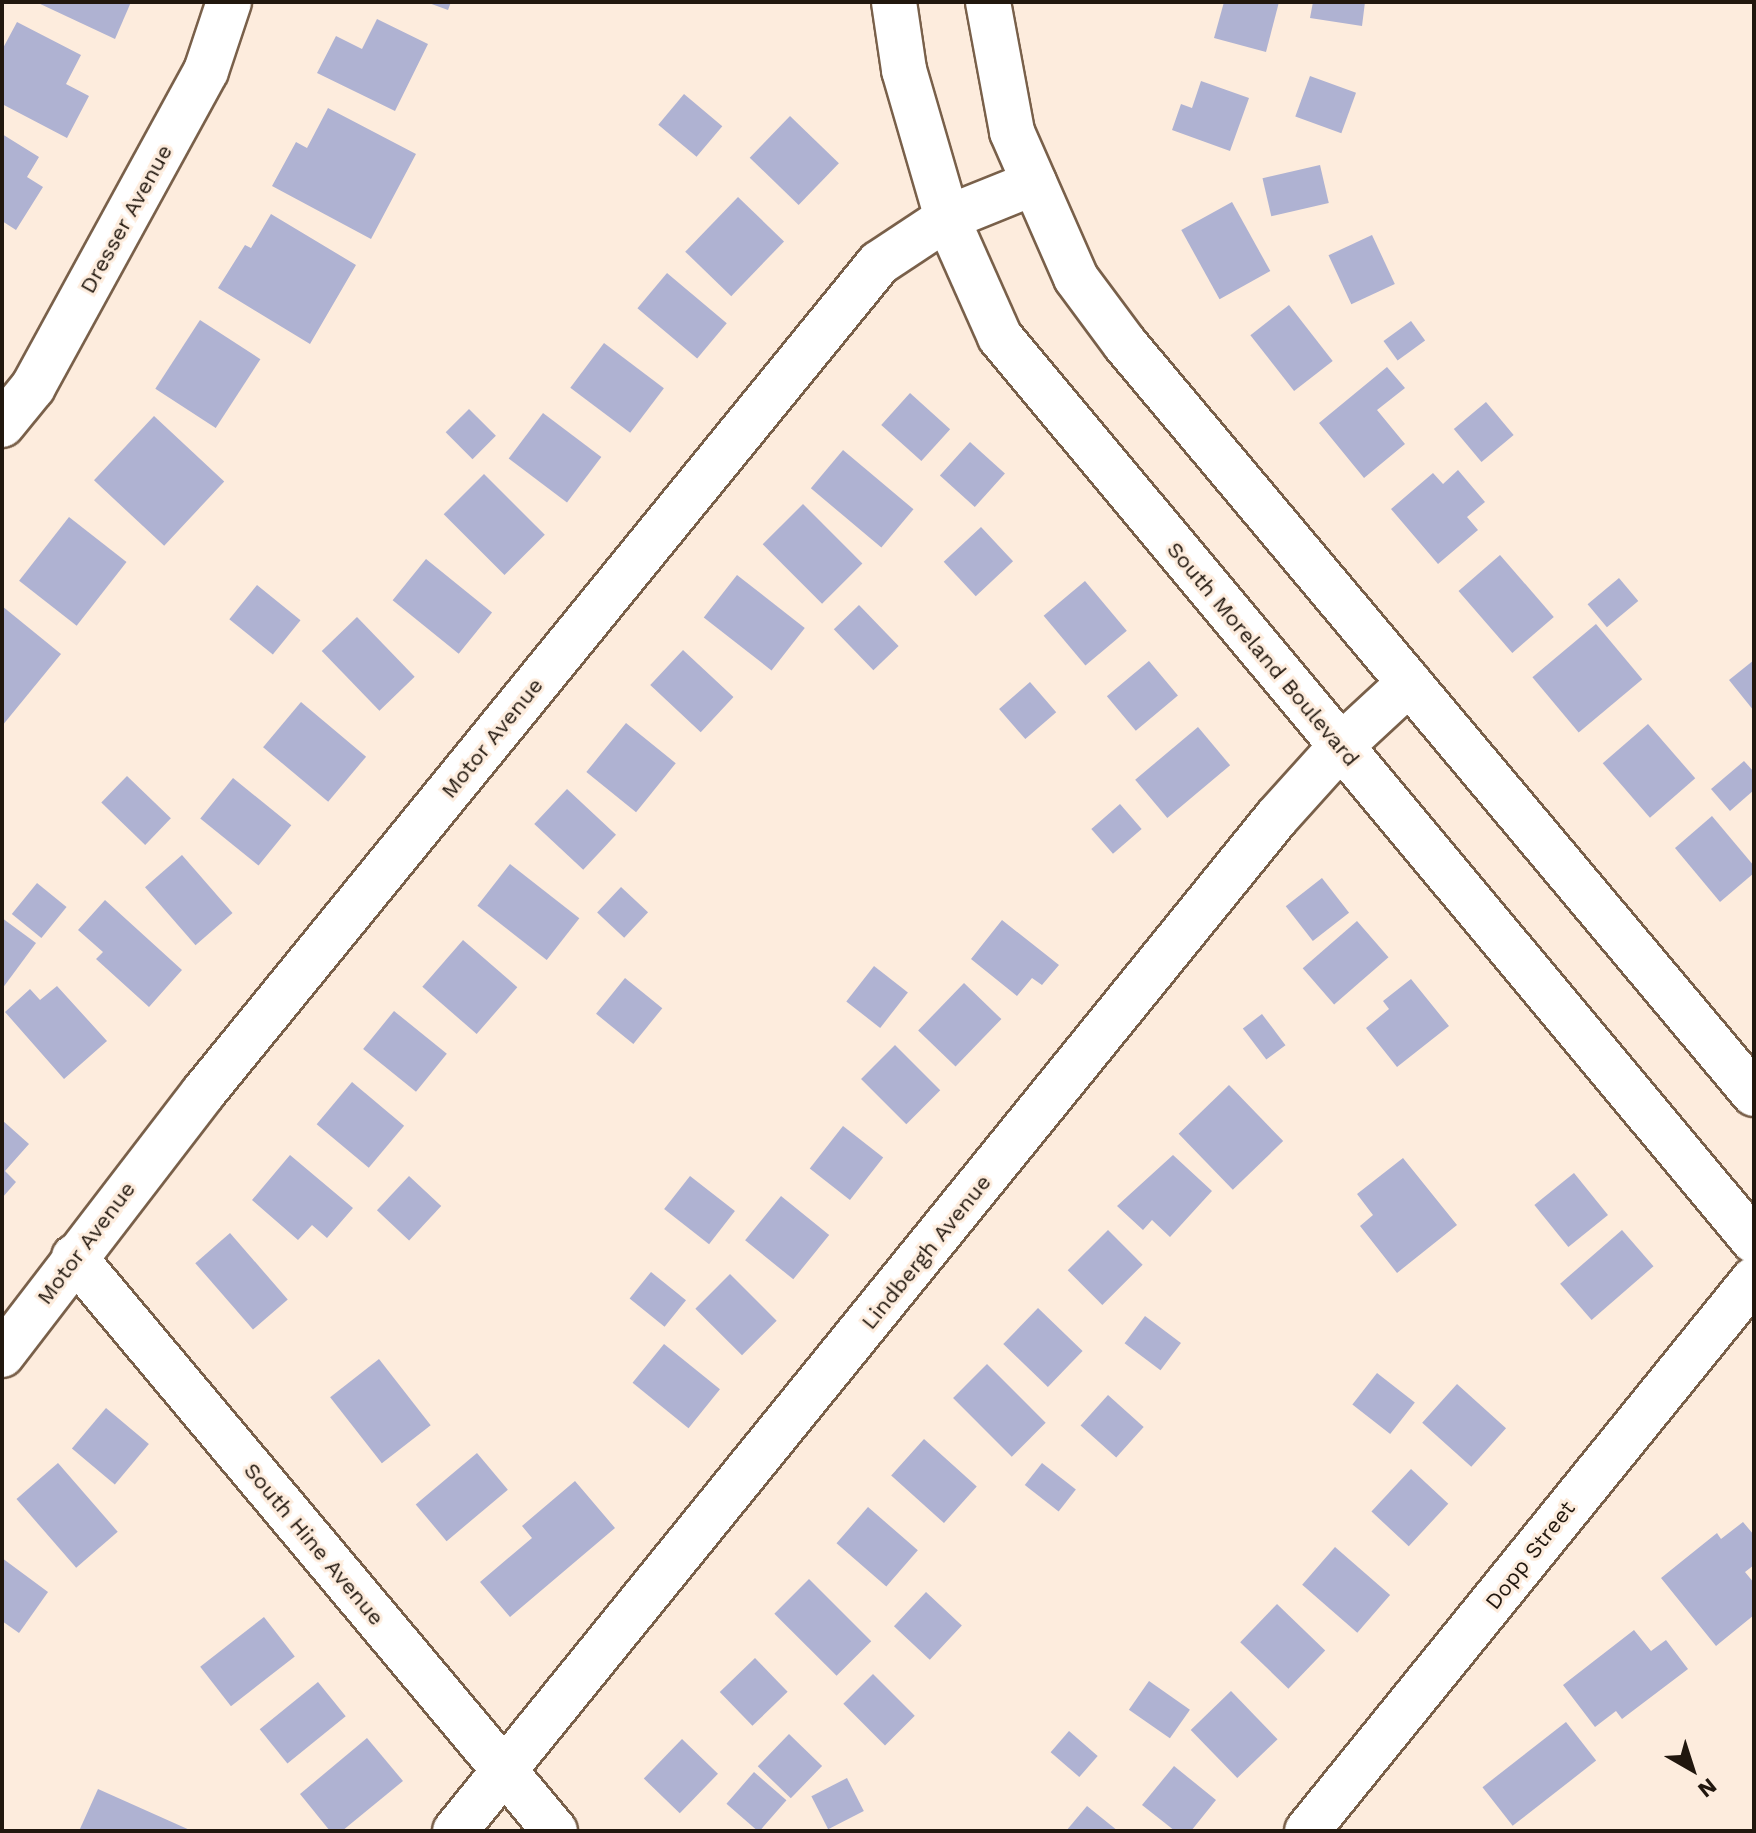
<!DOCTYPE html>
<html>
<head>
<meta charset="utf-8">
<style>
	body { margin:0 }
	#map { position:relative; width:1756px; height:1833px; overflow:hidden; background:#fdecdd; font-family:"Work Sans",sans-serif }
	div>[style] { position:absolute }
	[style*='--x'] { left:calc(var(--x)*1px); top:calc(var(--y)*1px); width:calc(var(--w)*1px); rotate:calc(var(--a)*1deg) }
	.building>* { inset:0; background:#afb2d2; transform-origin:0 0 }
	.roads { filter:drop-shadow(2px 0 #79604a) drop-shadow(-2px 0 #79604a) drop-shadow(0 2px #79604a) drop-shadow(0 -2px #79604a) }
	.minor>* { height:44px; margin:-22px; padding:0 22px; transform-origin:22px; border-radius:22px; background:#fff }
	span { translate:-50% -50%; white-space:nowrap; text-align:center; line-height:1.15; -webkit-text-stroke:6px #fdecdd; paint-order:stroke }
	.street-label { font-size:22px; color:#21170e }
	.frame { position:absolute; inset:0; border:4px solid #21170e; pointer-events:none }
	.north { position:absolute; left:1652px; top:1729px; width:80px; height:80px; -webkit-text-stroke:6px #fdecdd; paint-order:stroke; rotate:141deg; font-size:22px; font-weight:700; line-height:32px; text-align:center; color:#21170e }
	.north::after { content:''; display:block; margin:auto; width:28px; height:36px; background:#21170e; clip-path:polygon(50% 0,100% 100%,50% 72%,0 100%) }
</style>
</head>
<body>
<div id="map">
	<div class="building">
		<i style="clip-path:polygon(36px 2px,131px 2px,115px 39px)"></i>
		<i style="clip-path:polygon(426px 2px,451px 2px,448px 10px)"></i>
		<i style="clip-path:polygon(1224px 2px,1279px 2px,1266px 52px,1214px 38px)"></i>
		<i style="clip-path:polygon(1313px 2px,1365px 2px,1362px 26px,1310px 18px)"></i>
		<i style="clip-path:polygon(377px 19px,428px 44px,395px 111px,317px 73px,336px 36px,362px 49px)"></i>
		<i style="clip-path:polygon(17px 22px,81px 55px,66px 84px,89px 96px,67px 138px,2px 104px,2px 50px)"></i>
		<i style="left:1310px;top:76px;width:49px;height:43px;rotate:20deg"></i>
		<i style="clip-path:polygon(1201px 81px,1249px 98px,1230px 151px,1172px 130px,1181px 104px,1192px 108px)"></i>
		<i style="left:684px;top:94px;width:50px;height:40px;rotate:40deg"></i>
		<i style="clip-path:polygon(328px 108px,416px 154px,371px 239px,272px 186px,296px 142px,307px 148px)"></i>
		<i style="left:790px;top:116px;width:68px;height:58px;rotate:44deg"></i>
		<i style="clip-path:polygon(2px 134px,39px 157px,27px 177px,43px 187px,16px 230px,2px 221px)"></i>
		<i style="left:1320px;top:165px;width:39px;height:59px;rotate:77deg"></i>
		<i style="left:738px;top:197px;width:64px;height:76px;rotate:44deg"></i>
		<i style="left:1232px;top:202px;width:79px;height:58px;rotate:61deg"></i>
		<i style="clip-path:polygon(271px 214px,356px 265px,310px 344px,218px 288px,245px 245px,251px 248px)"></i>
		<i style="left:1372px;top:235px;width:54px;height:48px;rotate:65deg"></i>
		<i style="left:667px;top:273px;width:78px;height:46px;rotate:40deg"></i>
		<i style="left:1289px;top:305px;width:71px;height:49px;rotate:52deg"></i>
		<i style="left:200px;top:320px;width:72px;height:82px;rotate:33deg"></i>
		<i style="left:1411px;top:321px;width:24px;height:34px;rotate:54deg"></i>
		<i style="left:604px;top:343px;width:75px;height:56px;rotate:37deg"></i>
		<i style="clip-path:polygon(1387px 367px,1405px 388px,1377px 410px,1405px 444px,1364px 478px,1319px 423px)"></i>
		<i style="left:910px;top:393px;width:54px;height:43px;rotate:42deg"></i>
		<i style="left:1486px;top:402px;width:43px;height:42px;rotate:50deg"></i>
		<i style="left:469px;top:409px;width:38px;height:33px;rotate:45deg"></i>
		<i style="left:543px;top:413px;width:73px;height:57px;rotate:37deg"></i>
		<i style="left:154px;top:416px;width:96px;height:88px;rotate:43deg"></i>
		<i style="left:970px;top:442px;width:47px;height:45px;rotate:42deg"></i>
		<i style="left:843px;top:450px;width:92px;height:50px;rotate:40deg"></i>
		<i style="clip-path:polygon(1458px 470px,1485px 502px,1467px 517px,1478px 530px,1438px 564px,1391px 509px,1433px 473px,1443px 484px)"></i>
		<i style="left:484px;top:474px;width:86px;height:57px;rotate:45deg"></i>
		<i style="left:803px;top:504px;width:84px;height:57px;rotate:45deg"></i>
		<i style="left:69px;top:517px;width:73px;height:81px;rotate:38deg"></i>
		<i style="left:981px;top:527px;width:47px;height:51px;rotate:47deg"></i>
		<i style="left:1500px;top:555px;width:82px;height:55px;rotate:49deg"></i>
		<i style="left:426px;top:559px;width:85px;height:53px;rotate:39deg"></i>
		<i style="left:737px;top:575px;width:86px;height:54px;rotate:38deg"></i>
		<i style="left:1619px;top:578px;width:30px;height:41px;rotate:50deg"></i>
		<i style="left:1085px;top:581px;width:65px;height:54px;rotate:50deg"></i>
		<i style="left:257px;top:585px;width:56px;height:44px;rotate:39deg"></i>
		<i style="left:859px;top:605px;width:57px;height:35px;rotate:46deg"></i>
		<i style="clip-path:polygon(2px 606px,61px 654px,2px 726px)"></i>
		<i style="left:357px;top:617px;width:83px;height:49px;rotate:46deg"></i>
		<i style="left:1596px;top:624px;width:72px;height:83px;rotate:50deg"></i>
		<i style="left:683px;top:650px;width:69px;height:48px;rotate:43deg"></i>
		<i style="clip-path:polygon(1754px 660px,1754px 711px,1729px 680px)"></i>
		<i style="left:1149px;top:661px;width:45px;height:55px;rotate:50deg"></i>
		<i style="left:1030px;top:682px;width:40px;height:41px;rotate:49deg"></i>
		<i style="left:301px;top:702px;width:85px;height:59px;rotate:40deg"></i>
		<i style="left:626px;top:723px;width:64px;height:63px;rotate:39deg"></i>
		<i style="left:1648px;top:724px;width:72px;height:60px;rotate:49deg"></i>
		<i style="left:1198px;top:727px;width:50px;height:82px;rotate:50deg"></i>
		<i style="clip-path:polygon(1744px 761px,1754px 772px,1754px 790px,1730px 811px,1711px 789px)"></i>
		<i style="left:127px;top:776px;width:61px;height:37px;rotate:44deg"></i>
		<i style="left:233px;top:778px;width:75px;height:52px;rotate:39deg"></i>
		<i style="left:567px;top:789px;width:67px;height:48px;rotate:43deg"></i>
		<i style="left:1120px;top:804px;width:33px;height:38px;rotate:49deg"></i>
		<i style="clip-path:polygon(1712px 816px,1754px 866px,1754px 873px,1720px 902px,1675px 848px)"></i>
		<i style="left:182px;top:855px;width:77px;height:49px;rotate:49deg"></i>
		<i style="left:510px;top:864px;width:88px;height:53px;rotate:38deg"></i>
		<i style="left:1322px;top:878px;width:44px;height:46px;rotate:52deg"></i>
		<i style="left:37px;top:883px;width:38px;height:40px;rotate:39deg"></i>
		<i style="left:621px;top:887px;width:37px;height:35px;rotate:43deg"></i>
		<i style="clip-path:polygon(105px 900px,182px 970px,149px 1007px,96px 959px,103px 952px,78px 930px)"></i>
		<i style="clip-path:polygon(2px 918px,36px 943px,2px 989px)"></i>
		<i style="clip-path:polygon(1002px 920px,1059px 965px,1042px 985px,1032px 978px,1017px 996px,971px 959px)"></i>
		<i style="left:1357px;top:921px;width:48px;height:72px;rotate:49deg"></i>
		<i style="left:463px;top:940px;width:72px;height:62px;rotate:41deg"></i>
		<i style="left:874px;top:966px;width:43px;height:45px;rotate:38deg"></i>
		<i style="left:625px;top:978px;width:48px;height:46px;rotate:39deg"></i>
		<i style="clip-path:polygon(1411px 979px,1449px 1026px,1397px 1067px,1366px 1028px,1389px 1009px,1383px 1001px)"></i>
		<i style="left:964px;top:983px;width:52px;height:66px;rotate:44deg"></i>
		<i style="clip-path:polygon(57px 986px,107px 1041px,64px 1079px,5px 1012px,30px 989px,40px 1000px)"></i>
		<i style="left:394px;top:1011px;width:68px;height:49px;rotate:39deg"></i>
		<i style="left:1262px;top:1014px;width:39px;height:24px;rotate:53deg"></i>
		<i style="left:895px;top:1045px;width:64px;height:48px;rotate:45deg"></i>
		<i style="left:352px;top:1082px;width:68px;height:55px;rotate:40deg"></i>
		<i style="left:1229px;top:1085px;width:78px;height:70px;rotate:46deg"></i>
		<i style="clip-path:polygon(2px 1120px,29px 1144px,5px 1171px,16px 1182px,2px 1198px)"></i>
		<i style="left:843px;top:1126px;width:51px;height:54px;rotate:38deg"></i>
		<i style="clip-path:polygon(290px 1155px,353px 1208px,327px 1238px,312px 1225px,298px 1240px,252px 1200px)"></i>
		<i style="clip-path:polygon(1173px 1155px,1212px 1191px,1170px 1237px,1152px 1220px,1143px 1230px,1117px 1206px)"></i>
		<i style="clip-path:polygon(1403px 1158px,1457px 1225px,1397px 1273px,1360px 1226px,1373px 1215px,1357px 1194px)"></i>
		<i style="left:1574px;top:1173px;width:54px;height:51px;rotate:51deg"></i>
		<i style="left:409px;top:1176px;width:44px;height:47px;rotate:43deg"></i>
		<i style="left:690px;top:1176px;width:57px;height:42px;rotate:38deg"></i>
		<i style="left:781px;top:1196px;width:62px;height:57px;rotate:39deg"></i>
		<i style="left:1108px;top:1230px;width:49px;height:57px;rotate:45deg"></i>
		<i style="left:1622px;top:1230px;width:48px;height:82px;rotate:49deg"></i>
		<i style="left:230px;top:1233px;width:88px;height:46px;rotate:49deg"></i>
		<i style="left:651px;top:1272px;width:45px;height:34px;rotate:39deg"></i>
		<i style="left:730px;top:1274px;width:66px;height:49px;rotate:45deg"></i>
		<i style="left:1038px;top:1308px;width:62px;height:50px;rotate:44deg"></i>
		<i style="left:1145px;top:1316px;width:45px;height:34px;rotate:37deg"></i>
		<i style="left:664px;top:1344px;width:72px;height:50px;rotate:39deg"></i>
		<i style="left:379px;top:1359px;width:84px;height:62px;rotate:52deg"></i>
		<i style="left:987px;top:1364px;width:83px;height:48px;rotate:45deg"></i>
		<i style="left:1377px;top:1373px;width:48px;height:40px;rotate:38deg"></i>
		<i style="left:1457px;top:1384px;width:66px;height:52px;rotate:42deg"></i>
		<i style="left:1108px;top:1395px;width:48px;height:41px;rotate:42deg"></i>
		<i style="left:106px;top:1408px;width:56px;height:53px;rotate:40deg"></i>
		<i style="left:924px;top:1439px;width:71px;height:49px;rotate:42deg"></i>
		<i style="left:477px;top:1453px;width:48px;height:80px;rotate:50deg"></i>
		<i style="left:58px;top:1463px;width:91px;height:55px;rotate:49deg"></i>
		<i style="left:1042px;top:1463px;width:43px;height:28px;rotate:38deg"></i>
		<i style="left:1411px;top:1469px;width:51px;height:58px;rotate:43deg"></i>
		<i style="clip-path:polygon(575px 1481px,615px 1528px,510px 1617px,480px 1582px,532px 1538px,522px 1526px)"></i>
		<i style="left:868px;top:1507px;width:66px;height:48px;rotate:41deg"></i>
		<i style="clip-path:polygon(1743px 1522px,1754px 1535px,1754px 1565px,1745px 1572px,1754px 1583px,1754px 1615px,1716px 1646px,1661px 1578px,1717px 1533px,1721px 1539px)"></i>
		<i style="left:1335px;top:1547px;width:73px;height:50px;rotate:41deg"></i>
		<i style="clip-path:polygon(2px 1558px,48px 1592px,19px 1633px,2px 1621px)"></i>
		<i style="left:809px;top:1579px;width:88px;height:49px;rotate:45deg"></i>
		<i style="left:926px;top:1592px;width:49px;height:47px;rotate:43deg"></i>
		<i style="left:1277px;top:1604px;width:67px;height:53px;rotate:44deg"></i>
		<i style="left:264px;top:1617px;width:50px;height:81px;rotate:52deg"></i>
		<i style="clip-path:polygon(1634px 1630px,1651px 1651px,1666px 1640px,1688px 1669px,1622px 1719px,1616px 1711px,1595px 1727px,1563px 1685px)"></i>
		<i style="left:755px;top:1658px;width:47px;height:49px;rotate:46deg"></i>
		<i style="left:873px;top:1674px;width:59px;height:42px;rotate:45deg"></i>
		<i style="left:1149px;top:1681px;width:50px;height:35px;rotate:35deg"></i>
		<i style="left:318px;top:1682px;width:44px;height:75px;rotate:51deg"></i>
		<i style="left:1231px;top:1691px;width:67px;height:56px;rotate:46deg"></i>
		<i style="left:1566px;top:1722px;width:49px;height:106px;rotate:52deg"></i>
		<i style="left:1069px;top:1731px;width:38px;height:28px;rotate:41deg"></i>
		<i style="left:789px;top:1734px;width:46px;height:45px;rotate:44deg"></i>
		<i style="clip-path:polygon(367px 1738px,403px 1781px,342px 1831px,330px 1831px,300px 1794px)"></i>
		<i style="left:682px;top:1739px;width:50px;height:55px;rotate:44deg"></i>
		<i style="clip-path:polygon(1174px 1766px,1216px 1800px,1191px 1831px,1175px 1831px,1142px 1805px)"></i>
		<i style="left:754px;top:1772px;width:43px;height:42px;rotate:41deg"></i>
		<i style="left:847px;top:1778px;width:37px;height:40px;rotate:63deg"></i>
		<i style="clip-path:polygon(98px 1789px,192px 1831px,79px 1831px)"></i>
		<i style="clip-path:polygon(1087px 1806px,1118px 1831px,1066px 1831px)"></i>
	</div>
	<div class="roads">
		<div class="minor">
			<i style="--x:894;--y:2;--w:69;--a:81.6"></i>
			<i style="--x:904;--y:70;--w:154;--a:73.8"></i>
			<i style="--x:947;--y:218;--w:130;--a:66"></i>
			<i style="--x:1000;--y:337;--w:1177;--a:50.17"></i>
			<i style="--x:988;--y:2;--w:132;--a:79.5"></i>
			<i style="--x:1012;--y:132;--w:159;--a:66.3"></i>
			<i style="--x:1076;--y:278;--w:82;--a:53.4"></i>
			<i style="--x:1125;--y:344;--w:979;--a:50.01"></i>
			<i style="--x:2;--y:425;--w:49;--a:-50.8"></i>
			<i style="--x:33;--y:387;--w:360;--a:-61.3"></i>
			<i style="--x:206;--y:71;--w:73;--a:-71.6"></i>
			<i style="--x:74;--y:1257;--w:749;--a:50.04"></i>
			<i style="--x:2;--y:1355;--w:330;--a:-52.5"></i>
			<i style="--x:203;--y:1093;--w:1070;--a:-50.84"></i>
			<i style="--x:879;--y:263;--w:82;--a:-33.5"></i>
			<i style="--x:947;--y:218;--w:94;--a:-21.9"></i>
			<i style="--x:455;--y:1831;--w:1305;--a:-50.97"></i>
			<i style="--x:1277;--y:817;--w:96;--a:-48"></i>
			<i style="--x:1341;--y:746;--w:93;--a:-42.8"></i>
			<i style="--x:1307;--y:1831;--w:710;--a:-51"></i>
		</div>
	</div>
	<div class="street-label">
		<span style="left:126px;top:219px;rotate:-61deg">Dresser Avenue</span>
		<span style="left:1263px;top:654px;rotate:50deg">South Moreland Boulevard</span>
		<span style="left:492px;top:738px;rotate:-51deg">Motor Avenue</span>
		<span style="left:86px;top:1243px;rotate:-53deg">Motor Avenue</span>
		<span style="left:926px;top:1252px;rotate:-51deg">Lindbergh Avenue</span>
		<span style="left:314px;top:1544px;rotate:50deg">South Hine Avenue</span>
		<span style="left:1530px;top:1555px;rotate:-52deg">Dopp Street</span>
	</div>
	<div class="frame"></div>
	<div class="north">N</div>
</div>
</body>
</html>
